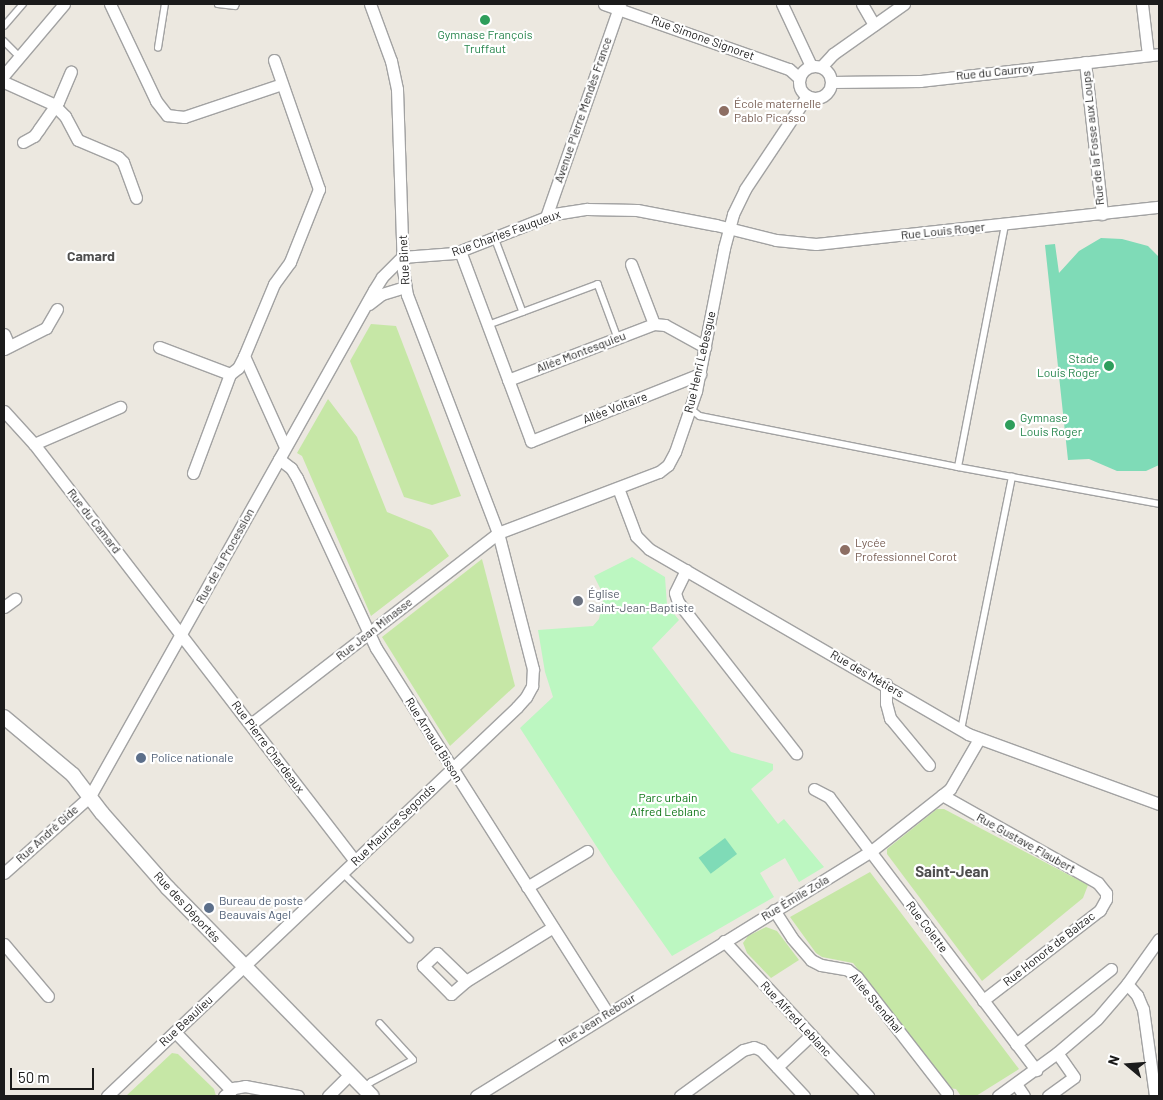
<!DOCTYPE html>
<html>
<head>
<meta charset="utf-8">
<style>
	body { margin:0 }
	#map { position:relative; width:1163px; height:1100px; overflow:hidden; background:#ece8e0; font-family:Barlow,sans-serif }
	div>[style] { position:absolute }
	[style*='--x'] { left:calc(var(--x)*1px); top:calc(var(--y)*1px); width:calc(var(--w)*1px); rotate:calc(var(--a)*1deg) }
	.grass>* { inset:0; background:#c6e7a6 }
	.park>* { inset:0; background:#bcf7c1 }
	.pitch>* { inset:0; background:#7fdbb7; transform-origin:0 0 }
	.roads { filter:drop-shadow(1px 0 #a2a2a2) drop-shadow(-1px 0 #a2a2a2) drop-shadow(0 1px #a2a2a2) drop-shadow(0 -1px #a2a2a2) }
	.service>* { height:5.5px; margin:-2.75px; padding:0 2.75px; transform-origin:2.75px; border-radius:2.75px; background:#fff }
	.minor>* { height:11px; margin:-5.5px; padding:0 5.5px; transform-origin:5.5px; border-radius:5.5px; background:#fff }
	.minor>.ring { margin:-5.5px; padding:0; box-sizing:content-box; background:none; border:11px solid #fff; border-radius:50% }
	.tertiary>* { height:14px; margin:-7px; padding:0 7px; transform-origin:7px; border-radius:7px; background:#fff }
	.dots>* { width:14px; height:14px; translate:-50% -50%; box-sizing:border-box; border:2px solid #fff; border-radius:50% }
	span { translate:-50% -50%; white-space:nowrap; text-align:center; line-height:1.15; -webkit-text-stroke:4.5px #fff; paint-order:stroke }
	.leisure-label { font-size:12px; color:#27864d }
	.right { translate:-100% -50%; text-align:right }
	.left { translate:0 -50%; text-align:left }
	.street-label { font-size:12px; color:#1b1b1b }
	.education-label { font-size:12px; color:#785e54 }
	.worship-label { font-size:12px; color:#5b616d }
	.service-label { font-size:12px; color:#4e5e75 }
	.park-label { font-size:12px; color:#0d7516 }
	.neighbourhood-label { font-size:14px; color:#4e4e4e; font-weight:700 }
	.quarter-label { font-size:15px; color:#4e4e4e; font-weight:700 }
	.frame { position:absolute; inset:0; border:5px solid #1b1b1b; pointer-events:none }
	.north { position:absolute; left:1103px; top:1040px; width:50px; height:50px; -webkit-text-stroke:4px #fff; paint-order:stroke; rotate:288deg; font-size:14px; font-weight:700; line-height:20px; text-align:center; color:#1b1b1b }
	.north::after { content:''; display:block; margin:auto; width:18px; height:22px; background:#1b1b1b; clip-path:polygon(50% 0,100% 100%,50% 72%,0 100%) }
	.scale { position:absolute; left:10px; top:1068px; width:84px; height:22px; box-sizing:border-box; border:2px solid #1b1b1b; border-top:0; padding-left:6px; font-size:15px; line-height:18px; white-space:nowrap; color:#1b1b1b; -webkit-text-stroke:4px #fff; paint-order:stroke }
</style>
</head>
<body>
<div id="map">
	<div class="grass">
		<i style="clip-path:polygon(371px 324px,396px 326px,461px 496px,432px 505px,404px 497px,350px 361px)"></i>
		<i style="clip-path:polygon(328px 399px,357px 437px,387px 512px,431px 530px,449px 556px,371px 616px,302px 456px,297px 453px)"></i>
		<i style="clip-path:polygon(482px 559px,515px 686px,450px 746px,382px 637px)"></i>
		<i style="clip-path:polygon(937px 809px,944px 809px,1088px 885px,1083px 898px,982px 981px,887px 854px,887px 849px)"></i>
		<i style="clip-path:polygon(870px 872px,1019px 1069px,976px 1096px,961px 1096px,956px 1089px,949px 1088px,853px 963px,822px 957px,816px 953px,790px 917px)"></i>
		<i style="clip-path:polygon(766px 927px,777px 931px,799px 960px,771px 978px,747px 953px,743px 943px,748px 936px)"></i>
		<i style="clip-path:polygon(172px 1053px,178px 1054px,214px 1089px,216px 1096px,126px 1096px)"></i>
	</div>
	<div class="park">
		<i style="clip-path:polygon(632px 557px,665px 577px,667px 605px,679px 620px,652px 648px,731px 752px,773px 764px,773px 770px,751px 789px,778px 824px,784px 819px,824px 867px,799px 882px,785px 858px,760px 873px,774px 897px,672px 956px,613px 872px,520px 728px,553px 697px,545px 672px,538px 630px,593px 626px,599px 619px,604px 596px,594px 576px)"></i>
	</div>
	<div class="pitch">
		<i style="clip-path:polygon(1101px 238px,1122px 239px,1148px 246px,1159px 257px,1159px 465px,1146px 471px,1117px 471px,1089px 459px,1068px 460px,1045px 245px,1055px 244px,1059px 273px,1079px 251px)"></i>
		<i style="left:725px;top:838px;width:20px;height:33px;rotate:53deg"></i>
	</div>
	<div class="roads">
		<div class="service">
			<i style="--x:218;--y:4;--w:17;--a:7"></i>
			<i style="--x:235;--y:6;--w:2;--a:-63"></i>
			<i style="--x:4;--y:26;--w:29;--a:-49"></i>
			<i style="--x:4;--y:41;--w:21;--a:45"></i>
			<i style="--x:158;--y:48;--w:45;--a:-81"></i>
			<i style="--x:495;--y:238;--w:79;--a:69.3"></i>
			<i style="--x:488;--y:325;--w:117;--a:-20.4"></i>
			<i style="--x:598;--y:284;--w:58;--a:69.7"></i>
			<i style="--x:691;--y:409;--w:11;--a:38"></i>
			<i style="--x:700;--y:416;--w:263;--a:11.2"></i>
			<i style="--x:958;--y:467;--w:247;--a:-79"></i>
			<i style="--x:958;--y:467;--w:204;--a:10.4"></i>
			<i style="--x:961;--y:730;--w:258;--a:-78.6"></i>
			<i style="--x:343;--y:873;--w:94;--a:44.6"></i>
			<i style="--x:364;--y:1088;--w:9;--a:-41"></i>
			<i style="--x:371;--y:1082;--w:47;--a:-27.6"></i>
			<i style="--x:413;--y:1060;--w:49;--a:-132.5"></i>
		</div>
		<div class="minor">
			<i style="--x:110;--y:4;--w:107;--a:64.6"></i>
			<i style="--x:156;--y:101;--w:18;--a:52"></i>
			<i style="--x:167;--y:115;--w:17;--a:7"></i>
			<i style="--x:184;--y:117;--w:103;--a:-18.6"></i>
			<i style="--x:604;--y:4;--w:196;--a:19.4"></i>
			<i style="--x:789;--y:69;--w:13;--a:42"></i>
			<i style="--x:782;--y:4;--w:68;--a:64.9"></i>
			<i style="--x:862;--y:4;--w:24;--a:60"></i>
			<i style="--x:1142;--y:4;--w:51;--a:83.3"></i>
			<i style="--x:274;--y:60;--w:137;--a:70.8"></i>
			<i style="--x:319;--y:189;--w:79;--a:111.7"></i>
			<i style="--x:290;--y:262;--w:27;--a:126"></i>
			<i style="--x:274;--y:284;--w:78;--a:112.6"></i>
			<i style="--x:244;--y:356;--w:100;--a:65.7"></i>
			<i style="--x:1085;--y:62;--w:153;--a:83.6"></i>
			<i class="ring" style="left:799px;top:66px;width:21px;height:21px"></i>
			<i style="--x:821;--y:67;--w:18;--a:-47"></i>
			<i style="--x:833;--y:54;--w:87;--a:-35.2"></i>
			<i style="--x:4;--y:75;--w:93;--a:-49.8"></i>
			<i style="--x:4;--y:82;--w:54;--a:24.2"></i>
			<i style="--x:53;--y:104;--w:17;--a:45"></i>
			<i style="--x:65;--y:116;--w:27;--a:62"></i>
			<i style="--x:78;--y:140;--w:43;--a:23"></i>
			<i style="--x:118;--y:157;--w:7;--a:45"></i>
			<i style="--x:123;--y:162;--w:38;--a:70"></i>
			<i style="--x:831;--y:82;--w:89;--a:-0.6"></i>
			<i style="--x:920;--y:81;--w:241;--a:-6.4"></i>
			<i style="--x:23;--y:142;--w:13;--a:-29"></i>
			<i style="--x:34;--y:136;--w:9;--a:-54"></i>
			<i style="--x:39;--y:129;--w:33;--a:-55"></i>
			<i style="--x:58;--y:102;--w:33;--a:-67"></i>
			<i style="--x:546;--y:217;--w:225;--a:-70.8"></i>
			<i style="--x:460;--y:251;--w:203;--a:69.5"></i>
			<i style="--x:531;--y:441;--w:182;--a:-21.6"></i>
			<i style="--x:402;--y:257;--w:53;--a:-4.3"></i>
			<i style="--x:455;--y:253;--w:106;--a:-21.5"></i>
			<i style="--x:554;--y:214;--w:33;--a:-9"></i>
			<i style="--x:587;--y:209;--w:50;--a:1.1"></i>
			<i style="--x:637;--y:210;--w:80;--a:10.8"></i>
			<i style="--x:716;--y:225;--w:62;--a:14"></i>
			<i style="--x:776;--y:240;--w:40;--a:5.7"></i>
			<i style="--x:816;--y:244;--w:345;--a:-6.2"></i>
			<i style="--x:631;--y:264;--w:64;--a:69"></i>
			<i style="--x:369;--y:304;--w:16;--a:-38"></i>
			<i style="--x:382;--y:294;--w:24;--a:-17"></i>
			<i style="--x:4;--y:334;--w:13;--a:67"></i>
			<i style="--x:159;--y:347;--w:76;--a:20.8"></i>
			<i style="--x:4;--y:349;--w:47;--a:-26.6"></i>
			<i style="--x:46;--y:328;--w:22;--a:-60"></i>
			<i style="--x:508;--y:380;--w:156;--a:-21"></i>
			<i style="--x:654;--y:324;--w:11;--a:5"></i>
			<i style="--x:665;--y:325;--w:46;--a:28.8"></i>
			<i style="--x:4;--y:411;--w:45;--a:47.7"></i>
			<i style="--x:34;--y:444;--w:526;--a:52.41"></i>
			<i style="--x:34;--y:444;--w:94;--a:-23.3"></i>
			<i style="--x:279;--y:459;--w:15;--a:37"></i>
			<i style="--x:291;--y:468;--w:12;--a:59"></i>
			<i style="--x:297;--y:478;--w:187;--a:65.1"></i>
			<i style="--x:376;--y:648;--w:433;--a:57.6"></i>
			<i style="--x:193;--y:473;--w:106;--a:-69.5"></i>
			<i style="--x:230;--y:374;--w:10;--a:-37"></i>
			<i style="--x:238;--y:368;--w:13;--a:-63"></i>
			<i style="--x:618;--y:488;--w:51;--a:69.4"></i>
			<i style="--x:636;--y:536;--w:18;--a:45"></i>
			<i style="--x:649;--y:549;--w:369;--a:30.1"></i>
			<i style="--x:968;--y:734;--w:203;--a:20.1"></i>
			<i style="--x:686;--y:570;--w:25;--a:116"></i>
			<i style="--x:675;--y:593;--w:9;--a:72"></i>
			<i style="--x:678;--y:602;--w:192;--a:52"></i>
			<i style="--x:4;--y:607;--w:14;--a:-36"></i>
			<i style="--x:886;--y:684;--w:19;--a:90"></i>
			<i style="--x:886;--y:703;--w:16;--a:75"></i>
			<i style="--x:890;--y:718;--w:61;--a:50.3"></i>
			<i style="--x:251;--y:724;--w:312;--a:-37.7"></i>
			<i style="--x:498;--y:533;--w:172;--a:-20.8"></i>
			<i style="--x:659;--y:472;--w:11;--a:-38"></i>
			<i style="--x:668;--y:465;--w:15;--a:-62"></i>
			<i style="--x:675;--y:452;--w:65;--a:-71"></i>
			<i style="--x:696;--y:391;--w:146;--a:-78.9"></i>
			<i style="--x:724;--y:248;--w:35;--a:-75"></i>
			<i style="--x:733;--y:214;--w:28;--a:-64"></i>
			<i style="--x:745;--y:189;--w:112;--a:-56.3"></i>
			<i style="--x:814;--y:789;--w:17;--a:28"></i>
			<i style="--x:829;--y:797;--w:343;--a:52.8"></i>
			<i style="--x:942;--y:795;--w:179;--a:29.4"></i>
			<i style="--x:1098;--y:883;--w:13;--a:51"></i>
			<i style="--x:1106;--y:893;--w:6;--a:90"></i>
			<i style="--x:1106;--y:899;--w:13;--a:119"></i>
			<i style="--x:1100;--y:910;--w:148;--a:142.4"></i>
			<i style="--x:4;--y:873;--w:115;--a:-41.8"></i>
			<i style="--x:90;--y:796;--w:580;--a:-60.7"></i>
			<i style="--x:374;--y:290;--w:15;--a:-58"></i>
			<i style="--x:382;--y:277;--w:28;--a:-45"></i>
			<i style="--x:527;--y:887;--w:70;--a:-31"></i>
			<i style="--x:774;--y:910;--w:33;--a:57"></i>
			<i style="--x:792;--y:938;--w:29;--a:49"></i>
			<i style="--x:811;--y:960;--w:11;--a:27"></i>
			<i style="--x:821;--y:965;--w:27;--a:10"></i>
			<i style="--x:848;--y:970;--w:11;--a:38"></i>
			<i style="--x:857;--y:977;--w:147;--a:52.2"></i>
			<i style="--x:724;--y:941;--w:212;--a:47.1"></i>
			<i style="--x:4;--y:944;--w:68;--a:49.8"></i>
			<i style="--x:466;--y:981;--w:20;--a:139"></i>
			<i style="--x:451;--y:994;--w:40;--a:-135"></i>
			<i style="--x:423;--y:966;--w:19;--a:-43"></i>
			<i style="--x:437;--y:953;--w:40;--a:44"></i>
			<i style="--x:466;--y:981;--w:102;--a:-31.8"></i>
			<i style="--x:1127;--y:984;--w:15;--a:48"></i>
			<i style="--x:1137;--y:995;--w:15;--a:67"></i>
			<i style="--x:1143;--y:1009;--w:88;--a:82.1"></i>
			<i style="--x:175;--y:1032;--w:81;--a:46"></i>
			<i style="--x:1016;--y:1044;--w:121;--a:-38.3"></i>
			<i style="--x:777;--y:1067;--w:47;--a:-43.3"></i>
			<i style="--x:1016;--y:1084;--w:14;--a:56"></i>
			<i style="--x:107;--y:1096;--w:565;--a:-43.49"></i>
			<i style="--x:517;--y:707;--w:13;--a:-48"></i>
			<i style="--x:526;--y:697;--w:13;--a:-61"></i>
			<i style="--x:532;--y:686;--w:17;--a:-87"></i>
			<i style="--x:533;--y:669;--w:140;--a:-104.4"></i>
			<i style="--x:498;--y:533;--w:255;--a:-110.9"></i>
			<i style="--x:407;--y:295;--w:25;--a:-99"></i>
			<i style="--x:403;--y:270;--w:181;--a:-91.9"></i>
			<i style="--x:397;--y:89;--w:29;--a:-102"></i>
			<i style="--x:391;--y:61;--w:61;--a:-110.2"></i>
			<i style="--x:224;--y:1096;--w:13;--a:-39"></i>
			<i style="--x:234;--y:1088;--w:11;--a:-10"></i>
			<i style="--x:245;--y:1086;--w:54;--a:10.7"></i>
			<i style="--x:328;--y:1096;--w:31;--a:-45"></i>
			<i style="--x:476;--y:1096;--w:463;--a:-31.8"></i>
			<i style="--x:870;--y:852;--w:102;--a:-38.2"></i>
			<i style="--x:950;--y:789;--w:58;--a:-59.9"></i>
			<i style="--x:680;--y:1096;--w:78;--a:-36.1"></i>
			<i style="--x:743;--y:1050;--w:11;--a:-15"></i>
			<i style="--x:754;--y:1047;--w:8;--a:23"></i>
			<i style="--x:761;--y:1050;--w:63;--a:46.9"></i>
			<i style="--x:998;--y:1096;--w:73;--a:-36.1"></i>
			<i style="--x:1057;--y:1053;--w:52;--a:-40.4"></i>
			<i style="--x:1097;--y:1019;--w:46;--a:-49.4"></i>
			<i style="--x:1127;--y:984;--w:55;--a:-54.6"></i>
			<i style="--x:1048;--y:1096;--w:32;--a:-36"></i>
			<i style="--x:1074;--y:1077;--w:29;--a:-125"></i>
		</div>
		<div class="tertiary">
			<i style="--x:4;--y:717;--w:90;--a:40"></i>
			<i style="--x:73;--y:775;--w:48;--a:52.7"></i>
			<i style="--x:102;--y:813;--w:100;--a:48.7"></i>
			<i style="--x:168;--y:888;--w:291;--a:45.6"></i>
		</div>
	</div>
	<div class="dots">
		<i style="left:485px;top:20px;background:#2e9e5b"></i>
		<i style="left:724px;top:111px;background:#8d6e63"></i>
		<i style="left:1109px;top:366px;background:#2e9e5b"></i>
		<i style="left:1010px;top:425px;background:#2e9e5b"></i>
		<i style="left:845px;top:550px;background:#8d6e63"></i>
		<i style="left:578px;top:601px;background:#6b7280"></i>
		<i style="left:141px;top:758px;background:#5c6f8a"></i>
		<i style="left:209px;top:908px;background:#5c6f8a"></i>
	</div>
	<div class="leisure-label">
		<span style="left:485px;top:42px">Gymnase François<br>Truffaut</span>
		<span class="right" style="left:1099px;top:366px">Stade<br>Louis Roger</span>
		<span class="left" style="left:1020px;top:425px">Gymnase<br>Louis Roger</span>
	</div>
	<div class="street-label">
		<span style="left:703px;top:38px;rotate:20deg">Rue Simone Signoret</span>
		<span style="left:995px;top:72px;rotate:-6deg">Rue du Caurroy</span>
		<span style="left:583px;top:110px;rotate:-71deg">Avenue Pierre Mendès France</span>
		<span style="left:1093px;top:138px;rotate:-96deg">Rue de la Fosse aux Loups</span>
		<span style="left:943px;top:231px;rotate:-6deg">Rue Louis Roger</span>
		<span style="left:506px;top:233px;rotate:-20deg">Rue Charles Fauqueux</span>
		<span style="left:404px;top:260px;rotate:-93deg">Rue Binet</span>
		<span style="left:581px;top:352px;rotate:-21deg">Allée Montesquieu</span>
		<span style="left:700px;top:362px;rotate:-77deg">Rue Henri Lebesgue</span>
		<span style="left:615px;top:408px;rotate:-21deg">Allée Voltaire</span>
		<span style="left:94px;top:521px;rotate:52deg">Rue du Camard</span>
		<span style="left:225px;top:556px;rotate:-61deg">Rue de la Procession</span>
		<span style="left:374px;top:629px;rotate:-38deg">Rue Jean Minasse</span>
		<span style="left:867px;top:674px;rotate:30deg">Rue des Métiers</span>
		<span style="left:434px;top:740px;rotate:58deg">Rue Arnaud Bisson</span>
		<span style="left:268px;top:747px;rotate:53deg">Rue Pierre Chardeaux</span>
		<span style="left:393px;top:825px;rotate:-44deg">Rue Maurice Segonds</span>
		<span style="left:47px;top:834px;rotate:-42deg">Rue André Gide</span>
		<span style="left:1026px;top:843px;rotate:29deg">Rue Gustave Flaubert</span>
		<span style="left:795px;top:898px;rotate:-31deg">Rue Émile Zola</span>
		<span style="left:187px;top:907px;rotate:47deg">Rue des Déportés</span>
		<span style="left:927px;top:927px;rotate:53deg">Rue Colette</span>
		<span style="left:1049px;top:949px;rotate:-38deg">Rue Honoré de Balzac</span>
		<span style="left:876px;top:1003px;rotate:50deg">Allée Stendhal</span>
		<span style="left:796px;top:1019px;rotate:47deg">Rue Alfred Leblanc</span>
		<span style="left:597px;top:1020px;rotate:-32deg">Rue Jean Rebour</span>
		<span style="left:186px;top:1021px;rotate:-43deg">Rue Beaulieu</span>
	</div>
	<div class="education-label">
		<span class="left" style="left:734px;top:111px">École maternelle<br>Pablo Picasso</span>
		<span class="left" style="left:855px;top:550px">Lycée<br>Professionnel Corot</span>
	</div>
	<div class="worship-label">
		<span class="left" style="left:588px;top:601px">Église<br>Saint-Jean-Baptiste</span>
	</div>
	<div class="service-label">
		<span class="left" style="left:151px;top:758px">Police nationale</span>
		<span class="left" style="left:219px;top:908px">Bureau de poste<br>Beauvais Agel</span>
	</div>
	<div class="park-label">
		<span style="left:668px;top:805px">Parc urbain<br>Alfred Leblanc</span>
	</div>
	<div class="neighbourhood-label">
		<span style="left:91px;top:256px">Camard</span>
	</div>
	<div class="quarter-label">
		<span style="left:952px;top:872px">Saint-Jean</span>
	</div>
	<div class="frame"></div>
	<div class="north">N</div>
	<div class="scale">50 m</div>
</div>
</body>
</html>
